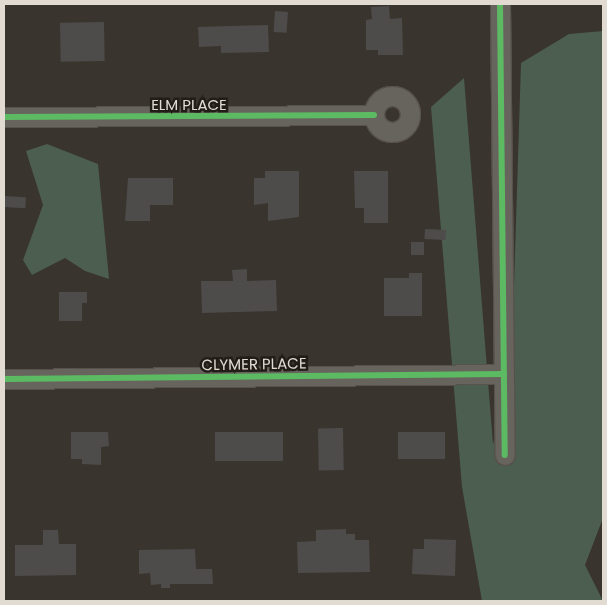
<!DOCTYPE html>
<html>
<head>
<meta charset="utf-8">
<style>
	body { margin:0 }
	#map { position:relative; width:607px; height:605px; overflow:hidden; background:#39342d; font-family:Poppins,sans-serif }
	div>[style] { position:absolute }
	[style*='--x'] { left:calc(var(--x)*1px); top:calc(var(--y)*1px); width:calc(var(--w)*1px); rotate:calc(var(--a)*1deg) }
	.green>* { inset:0; background:#4b5e50 }
	.building>* { inset:0; background:#4e4b4b; transform-origin:0 0 }
	.roads { filter:drop-shadow(1px 0 #57524b) drop-shadow(-1px 0 #57524b) drop-shadow(0 1px #57524b) drop-shadow(0 -1px #57524b) }
	.street>* { height:19px; margin:-9.5px; padding:0 9.5px; transform-origin:9.5px; border-radius:9.5px; background:#67635d }
	.street>.ring { margin:-9.5px; padding:0; box-sizing:content-box; background:none; border:19px solid #67635d; border-radius:50% }
	.cycleway>* { height:6px; margin:-3px; padding:0 3px; transform-origin:3px; border-radius:3px; background:#5cba63 }
	span { translate:-50% -50%; white-space:nowrap; text-align:center; line-height:1.15; -webkit-text-stroke:5px #221e17; paint-order:stroke }
	.street-label { font-size:15px; color:#e1dbd2 }
	.frame { position:absolute; inset:0; border:5px solid #e1dbd2; pointer-events:none }
</style>
</head>
<body>
<div id="map">
	<div class="green">
		<i style="clip-path:polygon(603px 31px,603px 518px,585px 565px,603px 601px,482px 601px,462px 487px,431px 107px,464px 78px,493px 444px,511px 380px,521px 63px,569px 34px)"></i>
		<i style="clip-path:polygon(47px 144px,98px 164px,109px 279px,85px 271px,65px 258px,32px 275px,23px 260px,43px 205px,26px 151px)"></i>
	</div>
	<div class="building">
		<i style="clip-path:polygon(389px 6px,390px 19px,402px 18px,403px 55px,378px 55px,378px 50px,366px 50px,366px 20px,372px 19px,371px 7px)"></i>
		<i style="left:275px;top:11px;width:13px;height:21px;rotate:4deg"></i>
		<i style="left:104px;top:22px;width:39px;height:44px;rotate:89deg"></i>
		<i style="clip-path:polygon(268px 25px,269px 52px,221px 53px,221px 46px,199px 47px,198px 27px)"></i>
		<i style="clip-path:polygon(265px 171px,299px 171px,299px 217px,268px 221px,268px 203px,254px 205px,254px 178px,265px 178px)"></i>
		<i style="clip-path:polygon(354px 171px,388px 171px,388px 223px,364px 223px,364px 208px,355px 208px)"></i>
		<i style="clip-path:polygon(128px 178px,173px 178px,173px 205px,150px 205px,150px 221px,125px 221px)"></i>
		<i style="left:4px;top:196px;width:22px;height:11px;rotate:3deg"></i>
		<i style="left:425px;top:229px;width:21px;height:10px;rotate:3deg"></i>
		<i style="left:411px;top:242px;width:13px;height:13px"></i>
		<i style="clip-path:polygon(247px 269px,247px 281px,276px 280px,277px 311px,202px 313px,201px 281px,233px 281px,232px 270px)"></i>
		<i style="clip-path:polygon(409px 273px,422px 273px,422px 316px,384px 316px,384px 278px,409px 278px)"></i>
		<i style="clip-path:polygon(59px 292px,87px 292px,87px 303px,82px 303px,82px 321px,59px 321px)"></i>
		<i style="left:343px;top:428px;width:42px;height:25px;rotate:89deg"></i>
		<i style="clip-path:polygon(71px 432px,108px 432px,109px 446px,101px 447px,101px 465px,82px 464px,82px 459px,71px 459px)"></i>
		<i style="left:215px;top:432px;width:68px;height:29px"></i>
		<i style="left:445px;top:432px;width:27px;height:47px;rotate:90deg"></i>
		<i style="clip-path:polygon(346px 529px,346px 534px,355px 534px,355px 540px,369px 540px,370px 572px,298px 573px,297px 542px,316px 541px,316px 530px)"></i>
		<i style="clip-path:polygon(43px 530px,58px 530px,59px 544px,76px 544px,76px 575px,15px 576px,15px 545px,43px 545px)"></i>
		<i style="clip-path:polygon(424px 539px,456px 540px,455px 576px,412px 574px,413px 549px,424px 549px)"></i>
		<i style="clip-path:polygon(195px 549px,196px 569px,212px 569px,213px 584px,170px 584px,170px 588px,161px 588px,161px 584px,151px 585px,150px 573px,139px 574px,139px 550px)"></i>
	</div>
	<div class="roads">
		<div class="street">
			<i style="--x:500;--y:4;--w:451;--a:89.4"></i>
			<i class="ring" style="left:374px;top:96px;width:17px;height:17px"></i>
			<i style="--x:4;--y:117;--w:370;--a:-0.3"></i>
			<i style="--x:4;--y:379;--w:500;--a:-0.57"></i>
		</div>
	</div>
	<div class="cycleway">
		<i style="--x:500;--y:4;--w:451;--a:89.4"></i>
		<i style="--x:4;--y:117;--w:370;--a:-0.3"></i>
		<i style="--x:4;--y:379;--w:500;--a:-0.57"></i>
	</div>
	<div class="street-label">
		<span style="left:189px;top:105px">ELM PLACE</span>
		<span style="left:254px;top:364px;rotate:-1deg">CLYMER PLACE</span>
	</div>
	<div class="frame"></div>
</div>
</body>
</html>
